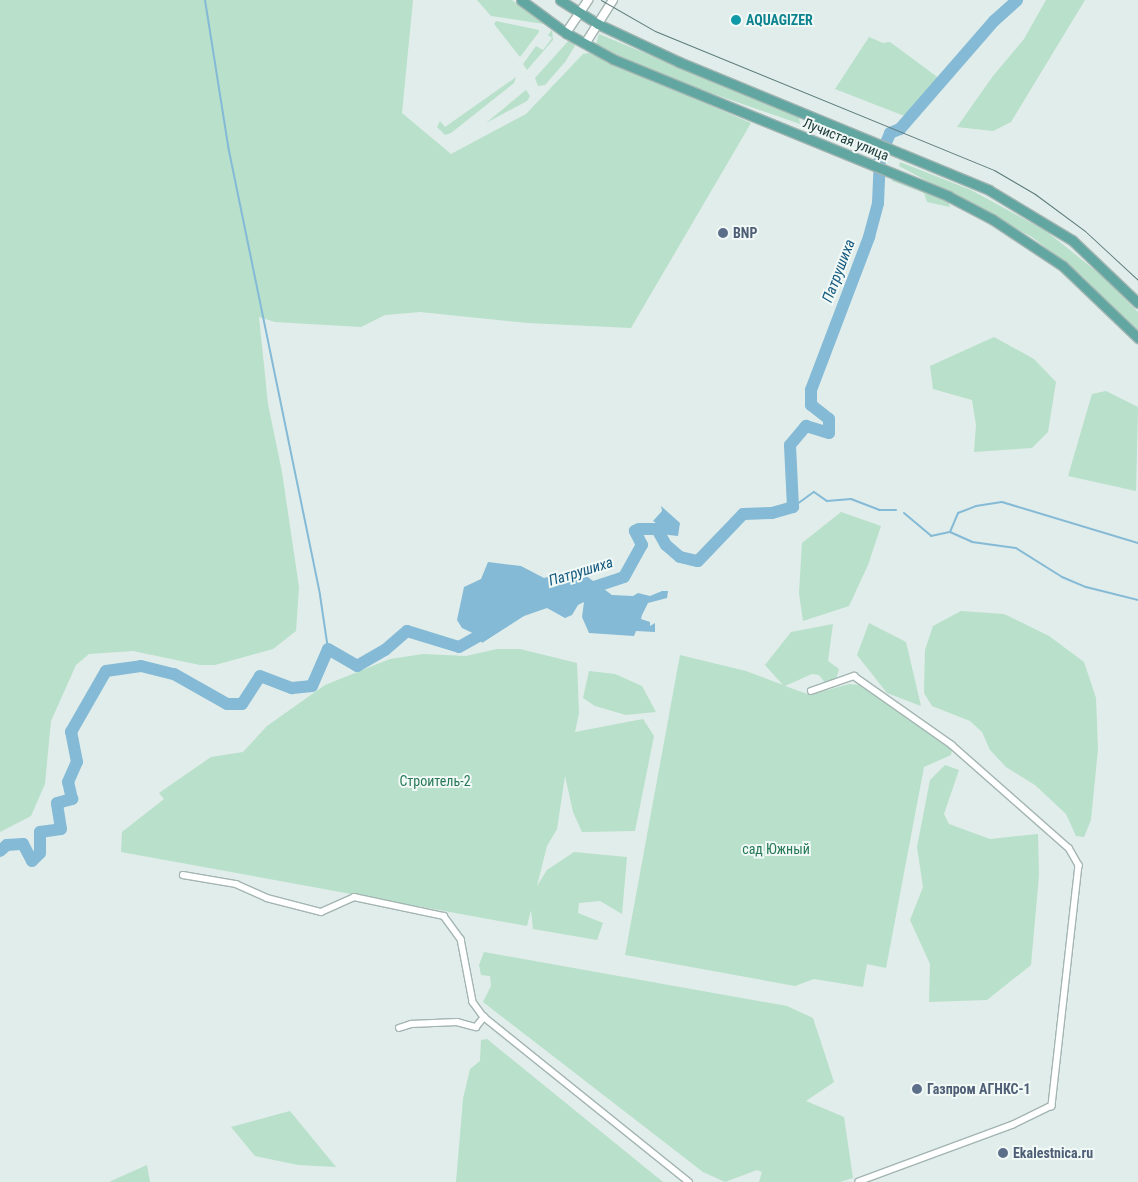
<!DOCTYPE html>
<html>
<head>
<meta charset="utf-8">
<style>
	body { margin:0 }
	#map { position:relative; width:1138px; height:1182px; overflow:hidden; background:#e1edea; font-family:"Roboto Condensed",sans-serif }
	div>[style] { position:absolute }
	[style*='--x'] { left:calc(var(--x)*1px); top:calc(var(--y)*1px); width:calc(var(--w)*1px); rotate:calc(var(--a)*1deg) }
	.green>* { inset:0; background:#b8e0ca }
	.water>* { inset:0; background:#84bad6 }
	.stream>* { height:2px; margin:-1px; padding:0 1px; transform-origin:1px; border-radius:1px; background:#84bad6 }
	.river>* { height:12px; margin:-6px; padding:0 6px; transform-origin:6px; border-radius:6px; background:#84bad6 }
	.roads { filter:drop-shadow(1px 0 #a3b5b2) drop-shadow(-1px 0 #a3b5b2) drop-shadow(0 1px #a3b5b2) drop-shadow(0 -1px #a3b5b2) }
	.street>* { height:5.5px; margin:-2.75px; padding:0 2.75px; transform-origin:2.75px; border-radius:2.75px; background:#fff }
	.secondary>* { height:8px; margin:-4px; padding:0 4px; transform-origin:4px; border-radius:4px; background:#fff }
	.primary>* { height:9px; margin:-4.5px; padding:0 4.5px; transform-origin:4.5px; border-radius:4.5px; background:#61a6a1 }
	.tram>* { height:1px; margin:-0.5px; padding:0 0.5px; transform-origin:0.5px; border-radius:0.5px; background:#5a7a78 }
	.dots>* { width:14px; height:14px; translate:-50% -50%; box-sizing:border-box; border:2px solid #f1f9f7; border-radius:50% }
	span { translate:-50% -50%; white-space:nowrap; text-align:center; line-height:1.15; -webkit-text-stroke:4px #f1f9f7; paint-order:stroke }
	.culture-label { font-size:14px; color:#0d838f; font-weight:700 }
	.left { translate:0 -50%; text-align:left }
	.street-label { font-size:14px; color:#203f3c }
	.service-label { font-size:14px; color:#4e5e75; font-weight:700 }
	.park-label { font-size:14px; color:#267956 }
	.water-label { font-size:15px; color:#15597f; font-style:italic }
</style>
</head>
<body>
<div id="map">
	<div class="green">
		<i style="clip-path:polygon(0 0,413px 0,402px 113px,451px 154px,526px 114px,583px 54px,589px 53px,751px 123px,631px 328px,528px 323px,420px 312px,385px 315px,361px 327px,275px 322px,259px 317px,268px 404px,282px 472px,299px 587px,296px 631px,273px 649px,215px 665px,200px 665px,133px 651px,89px 654px,76px 665px,51px 721px,45px 784px,31px 816px,0 832px)"></i>
		<i style="clip-path:polygon(477px 0,512px 0,544px 24px,491px 16px)"></i>
		<i style="clip-path:polygon(1046px 0,1085px 0,1011px 122px,993px 131px,957px 127px,993px 76px,1024px 39px)"></i>
		<i style="clip-path:polygon(496px 21px,539px 30px,539px 32px,520px 57px,494px 24px)"></i>
		<i style="clip-path:polygon(552px 30px,553px 40px,527px 70px,523px 64px,536px 46px,543px 50px,552px 38px,548px 35px)"></i>
		<i style="clip-path:polygon(599px 34px,799px 117px,800px 124px,705px 91px,616px 55px,596px 45px)"></i>
		<i style="clip-path:polygon(869px 37px,883px 43px,890px 42px,940px 79px,907px 117px,835px 89px)"></i>
		<i style="clip-path:polygon(570px 39px,575px 46px,565px 62px,545px 85px,538px 86px,535px 78px)"></i>
		<i style="clip-path:polygon(516px 77px,514px 83px,451px 133px,445px 135px,437px 127px,440px 121px,445px 127px)"></i>
		<i style="clip-path:polygon(526px 90px,530px 96px,527px 101px,486px 123px)"></i>
		<i style="clip-path:polygon(900px 162px,971px 190px,1046px 231px,1101px 275px,1138px 312px,1138px 332px,1081px 275px,1032px 237px,899px 166px)"></i>
		<i style="clip-path:polygon(893px 178px,948px 201px,950px 207px,927px 202px,924px 193px,892px 181px)"></i>
		<i style="clip-path:polygon(994px 337px,1034px 359px,1056px 382px,1048px 432px,1032px 448px,974px 452px,976px 425px,972px 400px,933px 389px,930px 366px)"></i>
		<i style="clip-path:polygon(1106px 391px,1138px 407px,1136px 491px,1068px 476px,1092px 394px)"></i>
		<i style="clip-path:polygon(841px 512px,881px 526px,868px 565px,849px 606px,803px 621px,799px 593px,802px 543px)"></i>
		<i style="clip-path:polygon(961px 611px,1004px 614px,1049px 636px,1084px 662px,1096px 698px,1098px 749px,1091px 820px,1084px 837px,1076px 836px,1066px 814px,1035px 785px,1006px 767px,990px 750px,982px 732px,970px 721px,932px 706px,924px 693px,925px 650px,933px 626px)"></i>
		<i style="clip-path:polygon(869px 623px,906px 642px,921px 706px,887px 693px,857px 655px)"></i>
		<i style="clip-path:polygon(833px 624px,828px 661px,839px 669px,835px 682px,826px 684px,819px 675px,812px 674px,785px 686px,810px 695px,849px 684px,859px 685px,952px 750px,951px 755px,924px 767px,886px 968px,867px 964px,863px 987px,814px 979px,795px 986px,625px 955px,680px 655px,746px 671px,783px 685px,765px 665px,791px 632px)"></i>
		<i style="clip-path:polygon(497px 649px,520px 649px,577px 663px,579px 713px,575px 732px,643px 719px,654px 736px,635px 831px,582px 832px,573px 812px,565px 776px,557px 829px,547px 846px,537px 886px,547px 870px,574px 852px,627px 857px,622px 914px,600px 901px,579px 903px,578px 913px,603px 923px,597px 940px,533px 929px,531px 910px,527px 926px,121px 852px,122px 832px,164px 799px,159px 793px,211px 757px,243px 752px,267px 726px,325px 685px,390px 659px,423px 654px,466px 656px)"></i>
		<i style="clip-path:polygon(589px 671px,615px 674px,642px 686px,656px 712px,626px 715px,595px 706px,583px 698px)"></i>
		<i style="clip-path:polygon(945px 765px,959px 770px,944px 814px,949px 824px,990px 839px,1038px 834px,1039px 875px,1031px 965px,987px 1000px,929px 1002px,930px 964px,910px 920px,923px 887px,917px 847px,930px 780px)"></i>
		<i style="clip-path:polygon(484px 952px,787px 1006px,813px 1018px,834px 1082px,806px 1101px,844px 1117px,853px 1178px,840px 1182px,759px 1182px,762px 1172px,757px 1170px,725px 1182px,703px 1172px,483px 1002px,491px 986px,490px 976px,481px 975px,479px 965px)"></i>
		<i style="clip-path:polygon(487px 1039px,663px 1182px,456px 1182px,463px 1099px,470px 1069px,480px 1061px,481px 1040px)"></i>
		<i style="clip-path:polygon(290px 1111px,336px 1167px,298px 1165px,255px 1156px,231px 1127px)"></i>
		<i style="clip-path:polygon(147px 1165px,150px 1182px,110px 1182px,111px 1181px)"></i>
	</div>
	<div class="water">
		<i style="clip-path:polygon(661px 506px,680px 523px,678px 536px,660px 534px,660px 540px,651px 529px,647px 530px,654px 526px,656px 523px,653px 521px,662px 511px)"></i>
		<i style="clip-path:polygon(488px 562px,521px 566px,544px 578px,577px 569px,612px 595px,633px 596px,638px 593px,650px 596px,662px 591px,668px 591px,667px 598px,648px 603px,642px 615px,641px 619px,650px 622px,650px 626px,655px 623px,655px 632px,636px 631px,634px 636px,589px 633px,582px 617px,584px 602px,578px 605px,572px 615px,565px 618px,547px 608px,524px 616px,482px 643px,479px 636px,462px 628px,457px 620px,464px 587px,481px 579px)"></i>
	</div>
	<div class="stream">
		<i style="--x:205;--y:0;--w:148;--a:81"></i>
		<i style="--x:228;--y:146;--w:458;--a:78.4"></i>
		<i style="--x:320;--y:595;--w:55;--a:81.6"></i>
		<i style="--x:793;--y:507;--w:26;--a:-36"></i>
		<i style="--x:814;--y:492;--w:16;--a:35"></i>
		<i style="--x:827;--y:501;--w:24;--a:-5"></i>
		<i style="--x:851;--y:499;--w:30;--a:21"></i>
		<i style="--x:879;--y:510;--w:17;--a:0"></i>
		<i style="--x:904;--y:513;--w:35;--a:40"></i>
		<i style="--x:931;--y:536;--w:19;--a:-12"></i>
		<i style="--x:950;--y:532;--w:21;--a:-67"></i>
		<i style="--x:958;--y:513;--w:19;--a:-21"></i>
		<i style="--x:976;--y:506;--w:26;--a:-9"></i>
		<i style="--x:1002;--y:502;--w:142;--a:16.8"></i>
		<i style="--x:950;--y:532;--w:24;--a:24"></i>
		<i style="--x:972;--y:542;--w:44;--a:7.8"></i>
		<i style="--x:1016;--y:548;--w:54;--a:32.2"></i>
		<i style="--x:1062;--y:577;--w:26;--a:23"></i>
		<i style="--x:1086;--y:587;--w:54;--a:14"></i>
	</div>
	<div class="river">
		<i style="--x:582;--y:591;--w:44;--a:-18.4"></i>
		<i style="--x:624;--y:577;--w:37;--a:-61"></i>
		<i style="--x:642;--y:545;--w:16;--a:-117"></i>
		<i style="--x:635;--y:531;--w:4;--a:-27"></i>
		<i style="--x:639;--y:529;--w:18;--a:0"></i>
		<i style="--x:657;--y:529;--w:18;--a:61"></i>
		<i style="--x:666;--y:545;--w:18;--a:41"></i>
		<i style="--x:680;--y:557;--w:18;--a:13"></i>
		<i style="--x:698;--y:561;--w:65;--a:-46.2"></i>
		<i style="--x:743;--y:514;--w:29;--a:-2"></i>
		<i style="--x:772;--y:513;--w:22;--a:-16"></i>
		<i style="--x:793;--y:507;--w:62;--a:-92.8"></i>
		<i style="--x:790;--y:445;--w:25;--a:-50"></i>
		<i style="--x:806;--y:426;--w:24;--a:17"></i>
		<i style="--x:829;--y:433;--w:14;--a:-90"></i>
		<i style="--x:829;--y:419;--w:23;--a:-142"></i>
		<i style="--x:811;--y:405;--w:15;--a:-90"></i>
		<i style="--x:811;--y:390;--w:164;--a:-69.2"></i>
		<i style="--x:869;--y:237;--w:35;--a:-75"></i>
		<i style="--x:878;--y:203;--w:46;--a:-87.5"></i>
		<i style="--x:880;--y:157;--w:26;--a:-67"></i>
		<i style="--x:890;--y:133;--w:11;--a:-22"></i>
		<i style="--x:900;--y:129;--w:143;--a:-49"></i>
		<i style="--x:994;--y:21;--w:31;--a:-42"></i>
		<i style="--x:0;--y:851;--w:9;--a:-41"></i>
		<i style="--x:7;--y:845;--w:16;--a:-4"></i>
		<i style="--x:23;--y:844;--w:19;--a:62"></i>
		<i style="--x:32;--y:861;--w:11;--a:-45"></i>
		<i style="--x:40;--y:853;--w:21;--a:-90"></i>
		<i style="--x:40;--y:832;--w:21;--a:-8"></i>
		<i style="--x:61;--y:829;--w:26;--a:-99"></i>
		<i style="--x:57;--y:803;--w:16;--a:-15"></i>
		<i style="--x:72;--y:799;--w:17;--a:-103"></i>
		<i style="--x:68;--y:782;--w:22;--a:-66"></i>
		<i style="--x:77;--y:762;--w:31;--a:-101"></i>
		<i style="--x:71;--y:732;--w:70;--a:-60.2"></i>
		<i style="--x:106;--y:671;--w:35;--a:-8"></i>
		<i style="--x:141;--y:666;--w:34;--a:14"></i>
		<i style="--x:174;--y:674;--w:61;--a:29.5"></i>
		<i style="--x:227;--y:704;--w:15;--a:0"></i>
		<i style="--x:242;--y:704;--w:33;--a:-57"></i>
		<i style="--x:260;--y:676;--w:34;--a:21"></i>
		<i style="--x:292;--y:688;--w:20;--a:-6"></i>
		<i style="--x:312;--y:686;--w:40;--a:-66.6"></i>
		<i style="--x:328;--y:649;--w:34;--a:30"></i>
		<i style="--x:357;--y:666;--w:32;--a:-30"></i>
		<i style="--x:385;--y:650;--w:29;--a:-41"></i>
		<i style="--x:407;--y:631;--w:54;--a:17.1"></i>
		<i style="--x:459;--y:647;--w:23;--a:-29"></i>
		<i style="--x:479;--y:636;--w:15;--a:-58"></i>
	</div>
	<div class="roads">
		<div class="street">
			<i style="--x:811;--y:691;--w:46;--a:-19.2"></i>
			<i style="--x:854;--y:676;--w:120;--a:35.1"></i>
			<i style="--x:952;--y:745;--w:156;--a:41.4"></i>
			<i style="--x:1069;--y:848;--w:20;--a:60"></i>
			<i style="--x:1079;--y:865;--w:243;--a:96.4"></i>
			<i style="--x:1052;--y:1106;--w:43;--a:154"></i>
			<i style="--x:1013;--y:1125;--w:164;--a:159.7"></i>
			<i style="--x:183;--y:875;--w:54;--a:9.6"></i>
			<i style="--x:236;--y:884;--w:34;--a:24"></i>
			<i style="--x:267;--y:898;--w:56;--a:14.5"></i>
			<i style="--x:321;--y:912;--w:36;--a:-24"></i>
			<i style="--x:354;--y:897;--w:92;--a:11.9"></i>
			<i style="--x:444;--y:916;--w:29;--a:54"></i>
			<i style="--x:461;--y:939;--w:64;--a:79.2"></i>
			<i style="--x:473;--y:1002;--w:19;--a:54"></i>
			<i style="--x:484;--y:1017;--w:263;--a:38.8"></i>
			<i style="--x:399;--y:1028;--w:13;--a:-18"></i>
			<i style="--x:411;--y:1024;--w:46;--a:-2.5"></i>
			<i style="--x:457;--y:1022;--w:20;--a:15"></i>
			<i style="--x:476;--y:1027;--w:13;--a:-51"></i>
		</div>
		<div class="secondary">
			<i style="--x:566;--y:33;--w:40;--a:-56"></i>
			<i style="--x:585;--y:44;--w:52;--a:-57.5"></i>
		</div>
		<div class="primary">
			<i style="--x:521;--y:0;--w:56;--a:36.3"></i>
			<i style="--x:566;--y:33;--w:54;--a:29"></i>
			<i style="--x:613;--y:59;--w:362;--a:22.2"></i>
			<i style="--x:948;--y:196;--w:50;--a:27.6"></i>
			<i style="--x:992;--y:219;--w:85;--a:33.5"></i>
			<i style="--x:1063;--y:266;--w:104;--a:43.8"></i>
			<i style="--x:560;--y:0;--w:45;--a:32.3"></i>
			<i style="--x:598;--y:24;--w:89;--a:25.1"></i>
			<i style="--x:679;--y:62;--w:335;--a:22.4"></i>
			<i style="--x:989;--y:190;--w:97;--a:31.1"></i>
			<i style="--x:1072;--y:240;--w:91;--a:43.7"></i>
		</div>
	</div>
	<div class="tram">
		<i style="--x:601;--y:0;--w:62;--a:29.9"></i>
		<i style="--x:655;--y:31;--w:366;--a:22.3"></i>
		<i style="--x:994;--y:170;--w:48;--a:30.3"></i>
		<i style="--x:1035;--y:194;--w:62;--a:36.5"></i>
		<i style="--x:1085;--y:231;--w:72;--a:42.8"></i>
	</div>
	<div class="dots">
		<i style="left:736px;top:20px;background:#0f9aa8"></i>
		<i style="left:723px;top:233px;background:#5c6f8a"></i>
		<i style="left:917px;top:1089px;background:#5c6f8a"></i>
		<i style="left:1003px;top:1153px;background:#5c6f8a"></i>
	</div>
	<div class="culture-label">
		<span class="left" style="left:746px;top:20px">AQUAGIZER</span>
	</div>
	<div class="street-label">
		<span style="left:846px;top:139px;rotate:22deg">Лучистая улица</span>
	</div>
	<div class="service-label">
		<span class="left" style="left:733px;top:233px">BNP</span>
		<span class="left" style="left:927px;top:1089px">Газпром АГНКС-1</span>
		<span class="left" style="left:1013px;top:1153px">Ekalestnica.ru</span>
	</div>
	<div class="park-label">
		<span style="left:435px;top:781px">Строитель-2</span>
		<span style="left:776px;top:849px">сад Южный</span>
	</div>
	<div class="water-label">
		<span style="left:839px;top:271px;rotate:-69deg">Патрушиха</span>
		<span style="left:581px;top:572px;rotate:-17deg">Патрушиха</span>
	</div>
</div>
</body>
</html>
